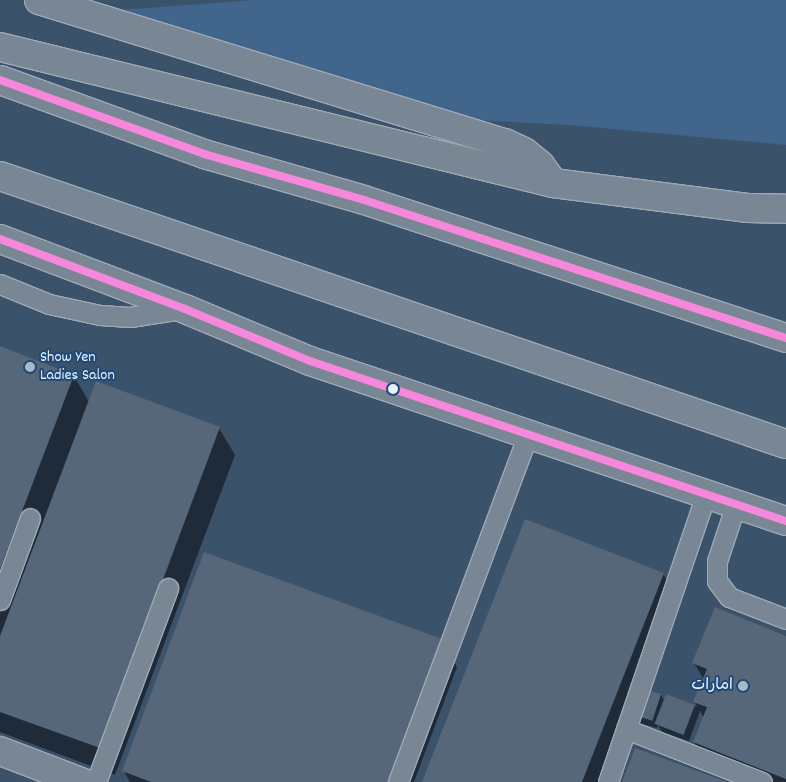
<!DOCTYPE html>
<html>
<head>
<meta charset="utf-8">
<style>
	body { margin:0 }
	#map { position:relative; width:786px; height:782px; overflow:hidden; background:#3b526b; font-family:Dekko,"Playpen Sans Arabic",sans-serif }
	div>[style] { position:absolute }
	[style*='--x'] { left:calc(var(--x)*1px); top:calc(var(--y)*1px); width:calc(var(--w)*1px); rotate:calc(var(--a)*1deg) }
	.green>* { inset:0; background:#42658c }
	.shadow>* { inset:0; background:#0007 }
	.building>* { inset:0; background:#57677a; transform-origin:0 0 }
	.roads { filter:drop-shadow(1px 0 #9da9b6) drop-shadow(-1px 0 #9da9b6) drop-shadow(0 1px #9da9b6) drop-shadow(0 -1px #9da9b6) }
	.service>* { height:19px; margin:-9.5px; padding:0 9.5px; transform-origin:9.5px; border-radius:9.5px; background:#798694 }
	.minor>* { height:28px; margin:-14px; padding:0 14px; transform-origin:14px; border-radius:14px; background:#798694 }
	.primary>* { height:28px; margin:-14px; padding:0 14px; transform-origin:14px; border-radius:14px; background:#798694 }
	.bus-1>* { height:8px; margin:-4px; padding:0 4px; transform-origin:4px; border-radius:4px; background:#f688dc }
	.dots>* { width:14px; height:14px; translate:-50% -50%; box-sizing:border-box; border:2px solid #1f4a7a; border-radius:50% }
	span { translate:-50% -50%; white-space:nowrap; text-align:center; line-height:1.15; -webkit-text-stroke:4px #1f4a7a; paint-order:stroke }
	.poi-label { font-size:16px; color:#e8f1f8 }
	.left { translate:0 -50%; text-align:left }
	.right { translate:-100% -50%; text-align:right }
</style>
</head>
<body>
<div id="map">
	<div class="green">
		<i style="clip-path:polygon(253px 0,786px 0,786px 145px,569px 125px,439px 118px,42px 8px,121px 10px)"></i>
	</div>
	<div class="shadow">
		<i style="clip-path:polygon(0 348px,74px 376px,89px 402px,219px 428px,235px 455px,115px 775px,0 732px)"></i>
		<i style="clip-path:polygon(663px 574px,679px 601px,644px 690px,661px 695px,665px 702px,667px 696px,697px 707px,695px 702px,704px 680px,694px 663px,786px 637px,786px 782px,751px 782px,707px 764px,694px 742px,704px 718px,700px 711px,689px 741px,662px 732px,658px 725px,657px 728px,639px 723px,635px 715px,608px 782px,423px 782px)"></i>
		<i style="clip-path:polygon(441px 640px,457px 667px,414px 782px,130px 782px,124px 771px)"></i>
	</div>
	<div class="building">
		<i style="clip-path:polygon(0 346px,74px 375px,0 569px)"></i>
		<i style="clip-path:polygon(96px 381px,220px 427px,100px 748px,0 712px,0 636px)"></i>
		<i style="clip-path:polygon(525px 519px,664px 573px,582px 782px,422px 782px)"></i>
		<i style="clip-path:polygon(204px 552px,442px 639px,389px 782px,151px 782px,122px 771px)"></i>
		<i style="clip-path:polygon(715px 607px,786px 636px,786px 779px,693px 742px,707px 707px,693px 702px,707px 669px,692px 663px)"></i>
		<i style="left:642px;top:688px;width:20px;height:28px;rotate:18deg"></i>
		<i style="left:666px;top:694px;width:31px;height:32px;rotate:21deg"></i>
		<i style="clip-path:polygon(635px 748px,727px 782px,622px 782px)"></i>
	</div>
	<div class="roads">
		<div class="service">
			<i style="--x:0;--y:284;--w:53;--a:22.2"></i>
			<i style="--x:49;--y:304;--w:52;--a:12.2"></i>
			<i style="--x:100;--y:315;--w:30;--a:4"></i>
			<i style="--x:130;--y:317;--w:54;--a:-8.6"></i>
			<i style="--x:736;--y:504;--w:60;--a:108.4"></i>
			<i style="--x:717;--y:561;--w:20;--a:90"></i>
			<i style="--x:717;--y:581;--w:20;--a:53"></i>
			<i style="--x:729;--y:597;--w:61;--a:21.1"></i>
			<i style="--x:0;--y:600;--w:87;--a:-69.9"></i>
			<i style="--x:626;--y:729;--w:146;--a:21.3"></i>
			<i style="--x:96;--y:782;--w:207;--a:-69.6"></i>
			<i style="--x:398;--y:782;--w:371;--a:-69.5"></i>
			<i style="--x:608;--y:782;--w:304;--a:-71.2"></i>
		</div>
		<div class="minor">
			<i style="--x:0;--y:751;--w:87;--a:20.9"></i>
		</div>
		<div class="primary">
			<i style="--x:39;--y:0;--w:487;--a:17.1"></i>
			<i style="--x:505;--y:143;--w:21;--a:25"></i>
			<i style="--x:524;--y:152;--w:21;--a:39"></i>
			<i style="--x:540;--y:165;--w:22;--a:54"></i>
			<i style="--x:0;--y:47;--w:569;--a:13.82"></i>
			<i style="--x:553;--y:183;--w:196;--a:7.3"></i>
			<i style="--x:747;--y:208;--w:39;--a:1"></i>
			<i style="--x:0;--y:80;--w:217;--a:19.9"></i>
			<i style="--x:204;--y:154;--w:166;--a:16"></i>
			<i style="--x:364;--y:200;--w:444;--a:18.1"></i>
			<i style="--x:0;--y:176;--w:830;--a:18.83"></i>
			<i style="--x:0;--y:239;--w:198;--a:20.7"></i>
			<i style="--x:185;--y:309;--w:135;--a:22.6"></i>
			<i style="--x:310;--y:361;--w:502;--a:18.58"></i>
		</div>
	</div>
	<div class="bus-1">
		<i style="--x:0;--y:80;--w:217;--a:19.9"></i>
		<i style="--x:204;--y:154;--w:166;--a:16"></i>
		<i style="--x:364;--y:200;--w:444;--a:18.1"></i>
		<i style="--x:0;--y:239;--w:198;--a:20.7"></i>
		<i style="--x:185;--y:309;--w:135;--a:22.6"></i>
		<i style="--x:310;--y:361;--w:502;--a:18.58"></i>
	</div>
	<div class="dots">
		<i style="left:30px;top:367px;background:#abb9c7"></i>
		<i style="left:393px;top:389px;background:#e8f1f8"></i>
		<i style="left:743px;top:686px;background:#abb9c7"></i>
	</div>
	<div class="poi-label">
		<span class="left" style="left:40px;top:367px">Show Yen<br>Ladies Salon</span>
		<span class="right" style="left:733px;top:686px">امارات</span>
	</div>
</div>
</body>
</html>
